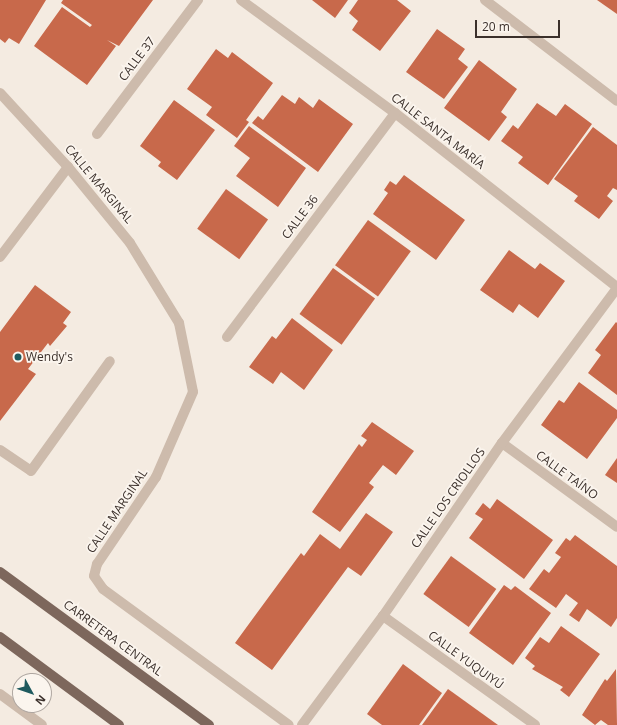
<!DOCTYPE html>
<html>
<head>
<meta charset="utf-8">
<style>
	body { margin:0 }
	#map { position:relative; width:617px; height:725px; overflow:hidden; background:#f4ebe1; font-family:"Open Sans",sans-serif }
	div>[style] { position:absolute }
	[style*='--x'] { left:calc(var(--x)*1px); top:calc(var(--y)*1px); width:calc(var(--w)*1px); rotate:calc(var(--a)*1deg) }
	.building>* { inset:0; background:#c8694b; transform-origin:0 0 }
	.service>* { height:10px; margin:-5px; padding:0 5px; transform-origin:5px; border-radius:5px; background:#cdbbac }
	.minor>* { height:10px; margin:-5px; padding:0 5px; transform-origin:5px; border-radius:5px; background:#cdbbac }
	.primary>* { height:10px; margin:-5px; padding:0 5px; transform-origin:5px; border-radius:5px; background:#7d675c }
	.dots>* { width:11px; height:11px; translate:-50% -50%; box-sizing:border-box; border:2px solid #fbf5ee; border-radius:50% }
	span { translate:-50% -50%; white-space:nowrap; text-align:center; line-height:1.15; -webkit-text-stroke:3.5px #fbf5ee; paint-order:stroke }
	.street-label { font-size:12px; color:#3b302b }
	.poi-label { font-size:12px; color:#3b302b }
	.left { translate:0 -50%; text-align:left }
	.north { position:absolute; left:12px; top:673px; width:40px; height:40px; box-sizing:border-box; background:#fbf5ee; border:1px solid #aea6a0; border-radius:50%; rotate:130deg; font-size:11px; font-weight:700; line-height:16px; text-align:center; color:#3b302b }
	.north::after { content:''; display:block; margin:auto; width:14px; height:18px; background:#1f5a5e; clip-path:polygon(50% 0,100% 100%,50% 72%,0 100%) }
	.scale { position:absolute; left:475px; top:20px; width:85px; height:18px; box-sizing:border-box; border:2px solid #3b302b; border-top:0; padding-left:5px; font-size:12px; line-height:14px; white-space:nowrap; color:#3b302b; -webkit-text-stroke:3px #fbf5ee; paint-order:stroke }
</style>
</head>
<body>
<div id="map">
	<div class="building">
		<i style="clip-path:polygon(0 0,46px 0,19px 44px,9px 38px,5px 43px,0 39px)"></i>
		<i style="clip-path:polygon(63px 0,153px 0,119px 46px,107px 40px,116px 46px,87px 85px,34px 46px,62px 7px,90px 27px,92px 25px,61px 3px)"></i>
		<i style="clip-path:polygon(312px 0,348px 0,335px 18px)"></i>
		<i style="clip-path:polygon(358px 0,397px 0,411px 11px,380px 51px,352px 30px,358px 21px,349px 13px)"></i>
		<i style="clip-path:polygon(597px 0,617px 0,617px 14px)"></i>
		<i style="clip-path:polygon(437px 29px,465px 49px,458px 59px,468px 67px,444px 99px,406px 72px)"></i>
		<i style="clip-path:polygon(216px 49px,228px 58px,232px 52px,273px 83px,246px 120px,249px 122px,237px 138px,206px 115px,212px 107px,187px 89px)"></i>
		<i style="clip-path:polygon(479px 60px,517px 89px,501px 112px,507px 117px,489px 141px,444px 108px)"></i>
		<i style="clip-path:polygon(282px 95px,295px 104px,299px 97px,313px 108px,319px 99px,353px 124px,318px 172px,252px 123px,258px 116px,263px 120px)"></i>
		<i style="clip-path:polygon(174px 100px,215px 130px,177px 180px,158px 166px,161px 162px,140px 146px)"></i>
		<i style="clip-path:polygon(537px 103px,556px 116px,565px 104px,592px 124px,548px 185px,518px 163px,523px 157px,501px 141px,513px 125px,518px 129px)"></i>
		<i style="clip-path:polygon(249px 126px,306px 168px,278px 207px,236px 176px,250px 158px,234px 146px)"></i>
		<i style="clip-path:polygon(593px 127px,617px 145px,617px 190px,613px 188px,607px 196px,613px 201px,599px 219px,574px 201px,578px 196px,554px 179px)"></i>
		<i style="clip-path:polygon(404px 175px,465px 220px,436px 260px,373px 214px,388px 193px,384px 190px,390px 181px,396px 185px)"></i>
		<i style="left:226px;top:189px;width:52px;height:49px;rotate:36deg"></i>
		<i style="left:368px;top:220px;width:53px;height:56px;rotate:36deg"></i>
		<i style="clip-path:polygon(509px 250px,535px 269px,540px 263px,565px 281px,538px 318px,519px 304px,513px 313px,480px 290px)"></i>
		<i style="left:333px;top:268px;width:52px;height:57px;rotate:36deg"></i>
		<i style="clip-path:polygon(35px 285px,71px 312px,63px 323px,67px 326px,50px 346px,48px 343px,28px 369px,36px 374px,0 421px,0 332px)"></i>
		<i style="clip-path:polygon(292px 318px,333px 350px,304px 390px,281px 372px,273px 384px,249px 367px,272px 336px,276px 339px)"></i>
		<i style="clip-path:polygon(616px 322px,617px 323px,617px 395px,588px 373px,601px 355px,595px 350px)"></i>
		<i style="clip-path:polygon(579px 382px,617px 410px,617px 418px,587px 459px,541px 425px,559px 400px,564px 403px)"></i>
		<i style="clip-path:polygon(372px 422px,414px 451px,396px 475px,383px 465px,369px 483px,374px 487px,340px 532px,312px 512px,359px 444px,362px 447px,367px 440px,361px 436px)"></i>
		<i style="clip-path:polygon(617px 458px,617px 483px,605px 475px)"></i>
		<i style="clip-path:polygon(497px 499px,553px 540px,524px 579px,469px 538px,483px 519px,475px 514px,483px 503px,490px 509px)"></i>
		<i style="clip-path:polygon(366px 513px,393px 532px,361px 576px,348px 567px,272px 670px,235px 643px,301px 553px,304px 556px,320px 534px,340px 549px)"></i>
		<i style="clip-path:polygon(575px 535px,617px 566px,617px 618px,611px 627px,587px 609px,579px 622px,569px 615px,578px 603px,566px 594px,556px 608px,529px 589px,544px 569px,549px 573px,561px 557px,555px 553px,566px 538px,570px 541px)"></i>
		<i style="left:451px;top:556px;width:56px;height:47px;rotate:36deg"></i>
		<i style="clip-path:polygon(504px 585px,511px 590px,515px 586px,551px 613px,513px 665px,469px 633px)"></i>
		<i style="clip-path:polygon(561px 626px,600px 654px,569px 697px,560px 690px,563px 687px,532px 669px,535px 666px,525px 658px,540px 637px,549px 643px)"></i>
		<i style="clip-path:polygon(403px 664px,442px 693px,419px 725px,382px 725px,367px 714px)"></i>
		<i style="clip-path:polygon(616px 669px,617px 725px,608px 725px,601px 720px,595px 725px,582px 715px,605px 679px,607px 681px)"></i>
		<i style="clip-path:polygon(448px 689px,498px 725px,422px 725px)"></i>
	</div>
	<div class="service">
		<i style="--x:0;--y:257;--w:113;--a:-52.9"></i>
		<i style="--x:0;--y:450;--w:37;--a:34"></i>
		<i style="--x:31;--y:471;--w:135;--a:-54.3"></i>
	</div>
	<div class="minor">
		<i style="--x:241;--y:0;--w:191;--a:36.3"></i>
		<i style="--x:395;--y:113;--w:282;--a:38.1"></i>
		<i style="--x:485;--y:0;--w:166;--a:37.4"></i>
		<i style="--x:0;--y:93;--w:100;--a:47.4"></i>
		<i style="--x:68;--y:167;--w:98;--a:50.8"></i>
		<i style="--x:130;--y:243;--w:94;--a:58.5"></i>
		<i style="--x:179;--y:323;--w:70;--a:78.5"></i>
		<i style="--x:193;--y:392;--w:93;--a:113.5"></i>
		<i style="--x:156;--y:477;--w:105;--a:124.1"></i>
		<i style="--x:97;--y:564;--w:12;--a:104"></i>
		<i style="--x:94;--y:576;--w:16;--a:55"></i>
		<i style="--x:103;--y:589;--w:230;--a:36.2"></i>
		<i style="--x:97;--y:134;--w:168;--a:-53"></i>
		<i style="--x:227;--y:337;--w:280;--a:-53.1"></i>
		<i style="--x:502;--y:443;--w:142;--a:36.1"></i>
		<i style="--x:383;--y:616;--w:187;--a:35.6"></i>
		<i style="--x:0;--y:694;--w:52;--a:36.4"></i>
		<i style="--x:302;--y:725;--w:136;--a:-53.4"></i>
		<i style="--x:383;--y:616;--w:210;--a:-55.5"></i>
		<i style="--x:502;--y:443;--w:193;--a:-53.4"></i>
	</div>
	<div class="primary">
		<i style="--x:0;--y:572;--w:259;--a:36.2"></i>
		<i style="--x:0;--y:637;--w:148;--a:36.5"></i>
	</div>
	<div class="dots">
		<i style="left:18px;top:357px;background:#1f5a5e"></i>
	</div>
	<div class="street-label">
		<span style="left:137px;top:59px;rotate:-53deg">CALLE 37</span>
		<span style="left:438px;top:131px;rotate:38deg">CALLE SANTA MARÍA</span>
		<span style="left:99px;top:184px;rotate:50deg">CALLE MARGINAL</span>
		<span style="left:300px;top:217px;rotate:-53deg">CALLE 36</span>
		<span style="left:567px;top:475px;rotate:36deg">CALLE TAÍNO</span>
		<span style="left:448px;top:498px;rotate:-55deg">CALLE LOS CRIOLLOS</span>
		<span style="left:117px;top:511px;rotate:-56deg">CALLE MARGINAL</span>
		<span style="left:113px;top:638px;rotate:36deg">CARRETERA CENTRAL</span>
		<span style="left:466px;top:660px;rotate:36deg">CALLE YUQUIYÚ</span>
	</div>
	<div class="poi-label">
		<span class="left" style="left:26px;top:357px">Wendy's</span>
	</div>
	<div class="north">N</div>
	<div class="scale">20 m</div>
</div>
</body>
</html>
